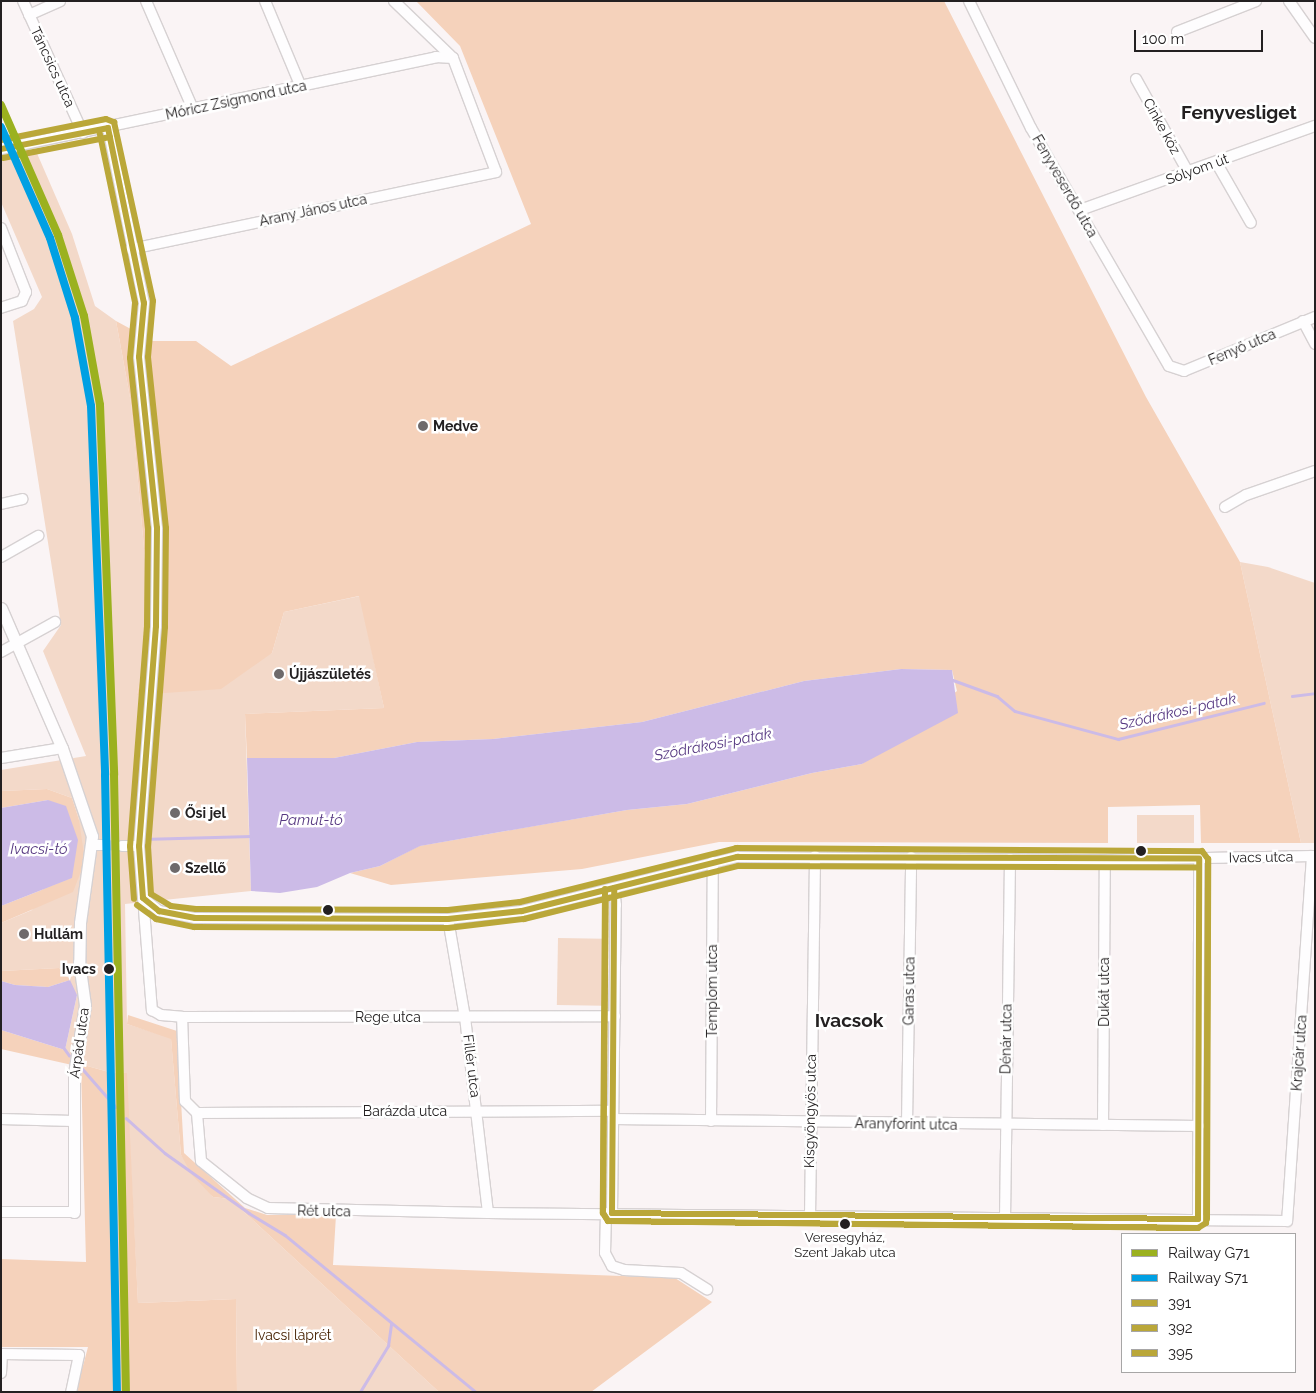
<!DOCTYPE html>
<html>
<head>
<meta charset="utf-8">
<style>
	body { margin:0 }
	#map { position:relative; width:1316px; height:1393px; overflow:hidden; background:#faf4f5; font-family:Raleway,sans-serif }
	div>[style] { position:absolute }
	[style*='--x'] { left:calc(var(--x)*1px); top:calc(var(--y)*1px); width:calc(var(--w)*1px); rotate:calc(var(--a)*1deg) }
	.green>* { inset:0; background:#f3d9c9; transform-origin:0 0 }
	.forest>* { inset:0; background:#f5d2bb }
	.water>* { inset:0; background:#ccbbe7 }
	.stream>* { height:2.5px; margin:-1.25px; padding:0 1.25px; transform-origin:1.25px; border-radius:1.25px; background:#ccbbe7 }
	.minor-tunnel>* { height:10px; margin-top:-5px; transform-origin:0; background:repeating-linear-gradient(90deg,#cfcacb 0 10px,transparent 0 15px) }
	.roads { filter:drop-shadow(1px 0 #d6d1d2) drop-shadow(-1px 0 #d6d1d2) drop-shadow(0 1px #d6d1d2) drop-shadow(0 -1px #d6d1d2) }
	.minor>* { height:10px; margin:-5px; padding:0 5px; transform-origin:5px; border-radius:5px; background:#fefdfe }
	.tertiary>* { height:11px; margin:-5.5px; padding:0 5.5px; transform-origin:5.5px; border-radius:5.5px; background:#fefdfe }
	.bus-1>* { height:6px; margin:-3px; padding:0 3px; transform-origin:3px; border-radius:3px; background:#baa739 }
	.bus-2>* { height:6px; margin:-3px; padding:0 3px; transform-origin:3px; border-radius:3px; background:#baa739 }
	.bus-3>* { height:6px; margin:-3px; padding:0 3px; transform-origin:3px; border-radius:3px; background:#baa739 }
	.rail-1>* { height:8px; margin:-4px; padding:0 4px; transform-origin:4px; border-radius:4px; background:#9bb11f }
	.rail-2>* { height:8px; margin:-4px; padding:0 4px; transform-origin:4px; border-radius:4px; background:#00a0e3 }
	.dots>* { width:14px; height:14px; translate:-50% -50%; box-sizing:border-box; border:2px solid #fff; border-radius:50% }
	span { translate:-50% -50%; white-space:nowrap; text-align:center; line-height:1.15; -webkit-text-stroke:5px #fff; paint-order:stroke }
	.bus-label { font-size:13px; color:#232021 }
	.street-label { font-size:14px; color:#232021 }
	.poi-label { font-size:14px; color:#232021; font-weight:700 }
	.left { translate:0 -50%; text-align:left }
	.stop-label { font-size:14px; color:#232021; font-weight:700 }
	.right { translate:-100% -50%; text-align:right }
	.park-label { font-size:14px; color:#462100 }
	.water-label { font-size:15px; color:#573982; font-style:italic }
	.district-label { font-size:19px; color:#232021; font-weight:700 }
	.frame { position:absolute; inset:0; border:2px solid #232021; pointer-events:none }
	.legend { position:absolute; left:1121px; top:1233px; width:175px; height:140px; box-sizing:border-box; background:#fff; border:1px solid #a7a6a6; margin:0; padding:6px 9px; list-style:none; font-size:15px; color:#232021 }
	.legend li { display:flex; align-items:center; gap:10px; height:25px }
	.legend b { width:25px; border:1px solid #a7a6a6 }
	.scale { position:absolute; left:1134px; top:30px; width:129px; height:22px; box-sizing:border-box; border:2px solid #232021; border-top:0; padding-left:6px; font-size:15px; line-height:18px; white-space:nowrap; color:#232021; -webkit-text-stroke:4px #fff; paint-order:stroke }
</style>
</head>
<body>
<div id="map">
	<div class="green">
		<i style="clip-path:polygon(36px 151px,72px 234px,95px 306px,116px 321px,131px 403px,151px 626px,137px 695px,272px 653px,284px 612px,360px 596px,384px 708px,245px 714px,251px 891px,125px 904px,127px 1024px,171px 1038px,181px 1155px,213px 1197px,230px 1199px,439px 1392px,237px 1392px,236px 1299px,138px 1303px,126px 1073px,109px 1072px,80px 1064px,65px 1050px,77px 995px,59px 968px,1px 971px,1px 923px,32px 910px,79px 820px,72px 798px,47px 789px,1px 791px,1px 770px,86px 756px,43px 651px,61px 625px,13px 321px,34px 309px,42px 297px,1px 202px,1px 158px)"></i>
		<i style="clip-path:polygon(1240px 562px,1268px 567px,1315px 583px,1315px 843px,1301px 843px)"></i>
		<i style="left:1194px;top:815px;width:28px;height:57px;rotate:90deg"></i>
		<i style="left:558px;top:938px;width:46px;height:67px;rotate:1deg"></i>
	</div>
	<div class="forest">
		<i style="clip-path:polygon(416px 1px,944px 1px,1146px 397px,1240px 562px,1301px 843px,1201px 843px,1200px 805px,1108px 807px,1108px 843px,719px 842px,582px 869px,391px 885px,350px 873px,380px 866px,419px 846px,627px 810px,687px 804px,812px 773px,862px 764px,957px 691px,952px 670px,901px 669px,804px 681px,642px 722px,493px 739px,417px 742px,334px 758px,247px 758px,245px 714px,384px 708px,359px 596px,284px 612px,272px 653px,221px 689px,137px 695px,151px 626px,131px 403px,116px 321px,153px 341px,196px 341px,231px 366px,531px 224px,460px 46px)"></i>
		<i style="clip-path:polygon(47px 789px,72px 798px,79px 820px,85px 861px,73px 892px,1px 923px,1px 906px,72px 878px,48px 800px,1px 808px,1px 791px)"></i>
		<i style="clip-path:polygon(59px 968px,70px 980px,48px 987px,15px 985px,1px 981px,1px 971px)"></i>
		<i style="clip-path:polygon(128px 1015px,177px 1031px,184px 1153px,245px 1208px,267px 1215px,336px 1215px,333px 1265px,675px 1278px,712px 1302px,591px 1392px,439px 1392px,230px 1199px,213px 1197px,192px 1175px,181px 1155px,171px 1039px,127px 1024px)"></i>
		<i style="clip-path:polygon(1px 1030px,65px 1050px,80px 1064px,109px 1072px,127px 1073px,138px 1303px,236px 1299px,237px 1392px,76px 1392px,88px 1347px,1px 1347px,1px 1259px,86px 1262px,81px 1067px,1px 1049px)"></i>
	</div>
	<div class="water">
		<i style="clip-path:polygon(901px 669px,952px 670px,958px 713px,862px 764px,812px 773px,687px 804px,627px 810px,420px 846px,380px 866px,350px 873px,317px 887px,280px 893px,251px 891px,247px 758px,334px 758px,417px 742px,493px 739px,642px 722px,804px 681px)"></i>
		<i style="clip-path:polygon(48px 800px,66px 806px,78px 840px,72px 878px,1px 906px,1px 808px)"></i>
		<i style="clip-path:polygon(70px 980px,77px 995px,65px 1050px,1px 1030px,1px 981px,15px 985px,48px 987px)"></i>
	</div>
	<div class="stream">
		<i style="--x:953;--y:680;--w:47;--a:20"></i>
		<i style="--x:997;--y:696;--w:23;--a:40"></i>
		<i style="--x:1015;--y:711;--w:107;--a:15.2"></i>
		<i style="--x:1118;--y:739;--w:150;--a:-13.9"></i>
		<i style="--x:1292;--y:696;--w:23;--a:-7"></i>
		<i style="--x:142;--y:839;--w:109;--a:-1.6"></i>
		<i style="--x:64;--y:1048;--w:9;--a:54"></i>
		<i style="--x:81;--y:1067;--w:53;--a:48.8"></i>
		<i style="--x:126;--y:1118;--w:52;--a:41.9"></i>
		<i style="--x:165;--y:1153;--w:103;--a:35.5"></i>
		<i style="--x:249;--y:1213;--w:42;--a:31.4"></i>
		<i style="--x:285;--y:1235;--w:247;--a:39.4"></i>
		<i style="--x:360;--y:1392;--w:54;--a:-58.7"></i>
		<i style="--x:388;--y:1346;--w:22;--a:-82"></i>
	</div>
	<div class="minor-tunnel">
		<i style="--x:104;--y:845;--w:18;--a:3"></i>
	</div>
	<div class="roads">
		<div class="minor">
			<i style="--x:23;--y:1;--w:145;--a:65.6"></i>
			<i style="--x:146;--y:1;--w:118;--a:66.5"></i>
			<i style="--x:265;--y:1;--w:93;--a:67.3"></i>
			<i style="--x:969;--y:1;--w:141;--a:64"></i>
			<i style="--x:1031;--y:128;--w:275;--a:59.9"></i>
			<i style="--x:1169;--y:366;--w:16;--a:18"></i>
			<i style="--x:1184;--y:371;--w:142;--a:-22.4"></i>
			<i style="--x:1289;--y:1;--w:45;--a:54.9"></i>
			<i style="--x:29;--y:15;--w:34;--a:-24"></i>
			<i style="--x:1177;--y:32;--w:85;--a:-21.4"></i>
			<i style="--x:1136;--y:79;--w:107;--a:60.8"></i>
			<i style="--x:108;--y:128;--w:179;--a:78.4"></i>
			<i style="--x:144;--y:303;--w:54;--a:95.3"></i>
			<i style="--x:139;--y:357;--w:172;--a:84"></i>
			<i style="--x:157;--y:528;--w:98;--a:90.6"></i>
			<i style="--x:156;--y:626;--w:221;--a:94.4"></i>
			<i style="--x:139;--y:846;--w:165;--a:85.5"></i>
			<i style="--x:152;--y:1010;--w:10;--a:29"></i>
			<i style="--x:161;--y:1015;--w:21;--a:5"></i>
			<i style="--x:182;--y:1017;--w:433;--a:-0.1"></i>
			<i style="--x:1;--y:133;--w:16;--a:63"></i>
			<i style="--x:1;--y:149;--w:445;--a:-11.9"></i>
			<i style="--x:436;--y:57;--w:17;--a:3"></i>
			<i style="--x:1216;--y:162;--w:70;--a:60.2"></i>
			<i style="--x:1080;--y:210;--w:250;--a:-19.7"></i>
			<i style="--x:1;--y:228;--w:69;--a:68.7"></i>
			<i style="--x:26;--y:292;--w:10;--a:114"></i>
			<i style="--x:22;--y:301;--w:22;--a:162"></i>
			<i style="--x:131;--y:249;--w:373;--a:-11.9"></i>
			<i style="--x:496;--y:172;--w:122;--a:-110.7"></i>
			<i style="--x:453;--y:58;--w:82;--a:-136"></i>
			<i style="--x:1303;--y:321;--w:26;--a:62"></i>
			<i style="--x:1;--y:504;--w:22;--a:-13"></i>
			<i style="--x:1225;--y:507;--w:24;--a:-30"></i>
			<i style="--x:1246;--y:495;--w:73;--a:-19.2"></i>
			<i style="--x:1;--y:557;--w:43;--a:-29.6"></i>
			<i style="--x:1;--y:652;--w:62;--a:-29.1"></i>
			<i style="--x:1;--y:758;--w:62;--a:-9.3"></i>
			<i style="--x:92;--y:845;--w:12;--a:0"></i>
			<i style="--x:122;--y:846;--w:17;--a:0"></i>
			<i style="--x:143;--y:898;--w:21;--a:39"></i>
			<i style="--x:159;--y:911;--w:37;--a:11"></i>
			<i style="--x:195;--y:918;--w:253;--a:0.2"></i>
			<i style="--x:448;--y:919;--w:74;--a:-6.2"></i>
			<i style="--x:522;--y:911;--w:222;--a:-14.1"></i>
			<i style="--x:737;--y:857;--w:368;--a:0.5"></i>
			<i style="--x:1105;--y:860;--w:207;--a:-1.1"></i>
			<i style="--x:1312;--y:856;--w:366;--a:93.9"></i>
			<i style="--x:1287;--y:1221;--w:799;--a:-179.43"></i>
			<i style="--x:488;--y:1213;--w:220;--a:-178.7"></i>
			<i style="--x:268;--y:1208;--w:23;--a:-155"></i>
			<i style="--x:247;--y:1198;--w:59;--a:-141.2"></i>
			<i style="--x:201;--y:1161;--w:48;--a:-94.8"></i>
			<i style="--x:197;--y:1113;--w:17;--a:-135"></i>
			<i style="--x:185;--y:1101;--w:84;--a:-92"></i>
			<i style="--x:448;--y:919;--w:99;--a:80.2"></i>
			<i style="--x:465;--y:1017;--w:197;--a:83.3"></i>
			<i style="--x:197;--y:1113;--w:416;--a:-0.3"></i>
			<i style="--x:1;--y:1119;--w:72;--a:1.6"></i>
			<i style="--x:613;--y:1119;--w:586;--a:0.68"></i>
			<i style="--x:711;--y:1121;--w:259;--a:-89.6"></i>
			<i style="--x:907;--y:1124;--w:267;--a:-89.1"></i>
			<i style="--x:1103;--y:1125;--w:265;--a:-89.6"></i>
			<i style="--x:1;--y:1212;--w:73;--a:0"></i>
			<i style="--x:606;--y:1213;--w:40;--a:91.4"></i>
			<i style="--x:605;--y:1253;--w:15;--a:62"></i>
			<i style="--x:612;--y:1266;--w:13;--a:18"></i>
			<i style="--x:624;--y:1270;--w:57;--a:3"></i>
			<i style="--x:681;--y:1273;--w:31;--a:32"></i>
			<i style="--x:612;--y:1213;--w:308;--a:-89.3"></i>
			<i style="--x:616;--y:905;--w:17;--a:-97"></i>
			<i style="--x:810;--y:1217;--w:361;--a:-89.2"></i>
			<i style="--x:1005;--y:1219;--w:360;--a:-89.2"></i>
			<i style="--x:1198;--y:1219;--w:360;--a:-89.8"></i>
			<i style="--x:1;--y:1373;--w:19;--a:-87"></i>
			<i style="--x:2;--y:1354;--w:77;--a:0.7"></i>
			<i style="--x:79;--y:1355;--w:38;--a:102"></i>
		</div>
		<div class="tertiary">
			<i style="--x:1;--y:608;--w:153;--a:66.5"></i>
			<i style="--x:62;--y:748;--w:93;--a:71.2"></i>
			<i style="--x:92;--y:836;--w:88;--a:97.9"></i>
			<i style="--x:80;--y:923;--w:39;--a:91"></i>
			<i style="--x:79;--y:962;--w:43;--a:82.1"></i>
			<i style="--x:85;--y:1005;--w:70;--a:99.1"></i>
			<i style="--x:74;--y:1074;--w:138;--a:90"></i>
		</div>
	</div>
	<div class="bus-1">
		<i style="--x:108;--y:128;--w:179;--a:78.4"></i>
		<i style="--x:144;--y:303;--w:54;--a:95.3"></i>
		<i style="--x:139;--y:357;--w:172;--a:84"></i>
		<i style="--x:157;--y:528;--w:98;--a:90.6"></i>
		<i style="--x:156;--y:626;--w:221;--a:94.4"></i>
		<i style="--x:139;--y:846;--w:52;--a:85.6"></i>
		<i style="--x:1;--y:149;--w:109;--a:-11.1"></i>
		<i style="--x:143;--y:898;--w:21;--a:39"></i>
		<i style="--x:159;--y:911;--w:37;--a:11"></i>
		<i style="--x:195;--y:918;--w:253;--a:0.2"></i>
		<i style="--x:448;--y:919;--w:74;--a:-6.2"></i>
		<i style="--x:522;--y:911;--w:222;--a:-14.1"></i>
		<i style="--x:737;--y:857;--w:462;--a:0.2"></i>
		<i style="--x:612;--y:1213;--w:586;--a:0.59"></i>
		<i style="--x:612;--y:1213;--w:325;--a:-89.6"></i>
		<i style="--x:1198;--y:1219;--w:360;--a:-89.8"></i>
	</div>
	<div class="bus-2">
		<i style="--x:99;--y:130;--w:177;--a:78.2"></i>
		<i style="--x:135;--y:303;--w:55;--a:95.2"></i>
		<i style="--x:130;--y:358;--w:171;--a:84"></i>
		<i style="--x:148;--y:528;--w:98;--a:90.6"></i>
		<i style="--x:147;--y:626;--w:221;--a:94.4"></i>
		<i style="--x:130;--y:846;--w:53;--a:85.7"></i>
		<i style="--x:3;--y:158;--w:109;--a:-11.1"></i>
		<i style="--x:605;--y:889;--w:324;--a:90.4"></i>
		<i style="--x:603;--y:1213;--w:9;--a:58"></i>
		<i style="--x:608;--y:1221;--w:590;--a:0.68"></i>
		<i style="--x:137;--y:905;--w:24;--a:36"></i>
		<i style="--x:156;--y:919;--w:39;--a:12"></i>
		<i style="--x:194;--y:927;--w:254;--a:0.2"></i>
		<i style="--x:448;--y:928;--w:77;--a:-6.8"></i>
		<i style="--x:524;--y:919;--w:220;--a:-13.9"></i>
		<i style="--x:738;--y:866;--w:461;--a:0.2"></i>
		<i style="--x:1207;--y:1219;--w:360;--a:-89.8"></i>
	</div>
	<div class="bus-3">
		<i style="--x:1;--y:140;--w:107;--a:-11.3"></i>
		<i style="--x:106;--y:119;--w:9;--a:21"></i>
		<i style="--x:114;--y:122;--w:183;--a:77.7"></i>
		<i style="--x:153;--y:301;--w:56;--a:95.1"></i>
		<i style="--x:148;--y:357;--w:172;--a:84"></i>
		<i style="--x:166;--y:528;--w:99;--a:90.6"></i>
		<i style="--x:165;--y:627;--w:220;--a:94.4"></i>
		<i style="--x:148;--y:846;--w:48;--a:86.4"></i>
		<i style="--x:151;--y:894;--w:23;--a:31"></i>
		<i style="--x:171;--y:906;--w:25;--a:7"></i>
		<i style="--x:196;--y:909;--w:252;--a:0.2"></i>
		<i style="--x:448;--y:910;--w:72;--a:-6.3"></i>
		<i style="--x:520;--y:902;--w:223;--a:-14"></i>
		<i style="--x:736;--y:848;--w:466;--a:0.4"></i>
		<i style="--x:1202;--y:851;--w:10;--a:53"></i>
		<i style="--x:1208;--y:859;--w:364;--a:90.3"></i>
		<i style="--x:1206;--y:1223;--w:9;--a:148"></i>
		<i style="--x:1198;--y:1228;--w:590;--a:-179.32"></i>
		<i style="--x:608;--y:1221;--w:9;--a:-122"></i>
		<i style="--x:603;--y:1213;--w:314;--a:-89.5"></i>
	</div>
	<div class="rail-1">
		<i style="--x:1;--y:105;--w:142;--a:66.3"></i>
		<i style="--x:58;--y:235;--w:85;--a:72.2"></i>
		<i style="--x:84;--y:316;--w:90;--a:79.8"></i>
		<i style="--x:100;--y:405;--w:370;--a:87.8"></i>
		<i style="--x:114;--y:775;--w:617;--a:88.89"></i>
	</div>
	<div class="rail-2">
		<i style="--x:1;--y:127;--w:121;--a:66.2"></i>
		<i style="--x:50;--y:238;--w:84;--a:72.6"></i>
		<i style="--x:75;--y:318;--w:89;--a:79.7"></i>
		<i style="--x:91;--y:406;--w:369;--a:87.8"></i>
		<i style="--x:105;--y:775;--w:617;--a:88.89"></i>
	</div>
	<div class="dots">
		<i style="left:423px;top:426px;background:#6e6a6b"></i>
		<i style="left:279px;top:674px;background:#6e6a6b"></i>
		<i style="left:175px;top:813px;background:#6e6a6b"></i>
		<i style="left:1141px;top:851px;background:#232021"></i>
		<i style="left:175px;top:868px;background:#6e6a6b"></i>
		<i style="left:328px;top:910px;background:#232021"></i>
		<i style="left:24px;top:934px;background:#6e6a6b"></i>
		<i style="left:109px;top:969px;background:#232021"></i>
		<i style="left:845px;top:1224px;background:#232021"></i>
	</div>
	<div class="bus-label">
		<span style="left:845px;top:1246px">Veresegyház,<br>Szent Jakab utca</span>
	</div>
	<div class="street-label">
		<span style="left:53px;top:67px;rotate:65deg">Táncsics utca</span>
		<span style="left:236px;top:100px;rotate:-12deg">Móricz Zsigmond utca</span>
		<span style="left:1162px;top:126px;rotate:61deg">Cinke köz</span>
		<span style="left:1197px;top:169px;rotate:-20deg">Sólyom út</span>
		<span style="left:1065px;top:186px;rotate:60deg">Fenyveserdő utca</span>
		<span style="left:313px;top:210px;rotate:-12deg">Arany János utca</span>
		<span style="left:1242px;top:347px;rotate:-23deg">Fenyő utca</span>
		<span style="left:1261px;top:857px;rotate:-1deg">Ivacs utca</span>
		<span style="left:712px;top:991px;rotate:-90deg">Templom utca</span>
		<span style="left:909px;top:991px;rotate:-89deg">Garas utca</span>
		<span style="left:1104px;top:992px;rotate:-90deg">Dukát utca</span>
		<span style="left:388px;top:1017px">Rege utca</span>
		<span style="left:1006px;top:1039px;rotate:-89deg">Dénár utca</span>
		<span style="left:79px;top:1043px;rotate:-82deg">Árpád utca</span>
		<span style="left:1299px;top:1053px;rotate:-86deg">Krajcár utca</span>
		<span style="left:472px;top:1066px;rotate:83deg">Fillér utca</span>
		<span style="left:405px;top:1111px">Barázda utca</span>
		<span style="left:810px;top:1111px;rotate:-89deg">Kisgyöngyös utca</span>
		<span style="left:906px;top:1124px;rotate:1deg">Aranyforint utca</span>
		<span style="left:324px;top:1211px;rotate:1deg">Rét utca</span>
	</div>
	<div class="poi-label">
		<span class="left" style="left:433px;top:426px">Medve</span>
		<span class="left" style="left:289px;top:674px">Újjászületés</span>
		<span class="left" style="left:185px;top:813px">Ősi jel</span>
		<span class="left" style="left:185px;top:868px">Szellő</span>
		<span class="left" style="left:34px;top:934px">Hullám</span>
	</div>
	<div class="stop-label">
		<span class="right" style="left:96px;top:969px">Ivacs</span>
	</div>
	<div class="park-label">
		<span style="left:293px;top:1335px">Ivacsi láprét</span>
	</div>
	<div class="water-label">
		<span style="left:1178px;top:712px;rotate:-13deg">Sződrákosi-patak</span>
		<span style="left:713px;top:745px;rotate:-11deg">Sződrákosi-patak</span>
		<span style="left:311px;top:821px">Pamut-tó</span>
		<span style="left:39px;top:850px">Ivacsi-tó</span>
	</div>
	<div class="district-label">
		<span style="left:1239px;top:113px">Fenyvesliget</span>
		<span style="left:849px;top:1021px">Ivacsok</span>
	</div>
	<div class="frame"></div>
	<ul class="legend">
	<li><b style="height:6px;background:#9bb11f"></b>Railway G71</li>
	<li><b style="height:6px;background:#00a0e3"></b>Railway S71</li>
	<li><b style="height:6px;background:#baa739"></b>391</li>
	<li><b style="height:6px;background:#baa739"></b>392</li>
	<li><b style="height:6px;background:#baa739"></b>395</li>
	</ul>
	<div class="scale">100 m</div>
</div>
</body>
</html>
